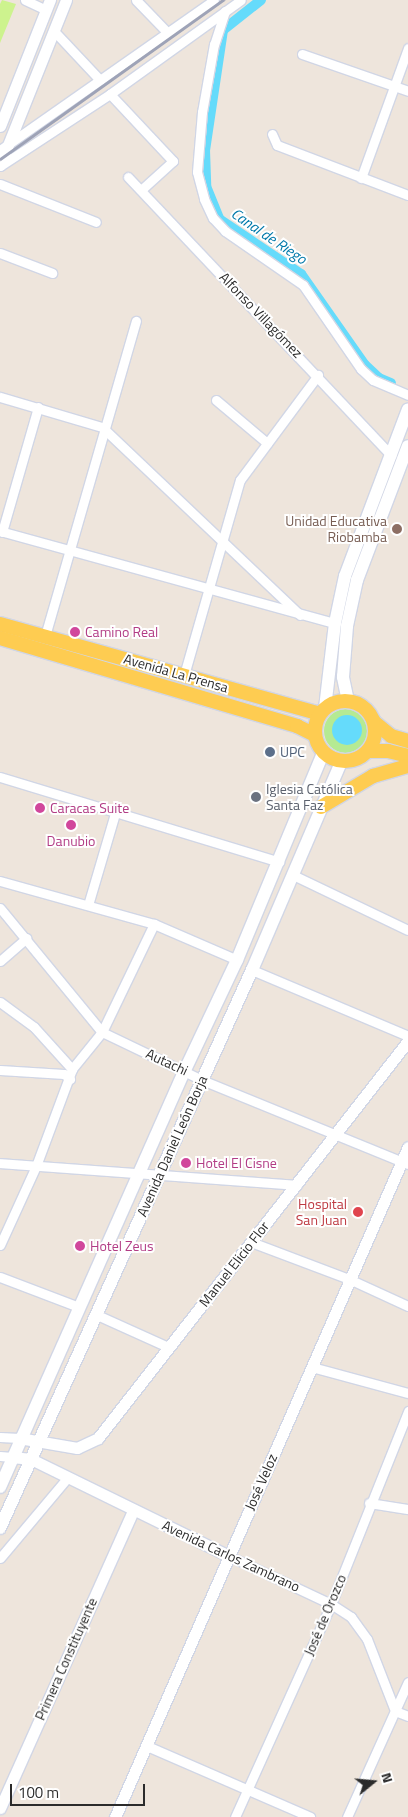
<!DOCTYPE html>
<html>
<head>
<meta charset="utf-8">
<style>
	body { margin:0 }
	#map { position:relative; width:408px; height:1817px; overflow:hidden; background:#eee5dc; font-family:"Titillium Web",sans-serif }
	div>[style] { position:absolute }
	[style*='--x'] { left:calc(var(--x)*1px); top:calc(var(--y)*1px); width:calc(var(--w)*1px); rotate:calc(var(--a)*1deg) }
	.green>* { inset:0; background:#b5ea93 }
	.round { border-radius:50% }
	.pitch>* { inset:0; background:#cdf38e }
	.water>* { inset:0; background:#65dbfb }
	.canal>* { height:10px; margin:-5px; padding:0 5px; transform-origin:5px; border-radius:5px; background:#65dbfb }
	.roads { filter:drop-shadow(1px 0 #d1d6e5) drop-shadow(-1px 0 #d1d6e5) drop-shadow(0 1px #d1d6e5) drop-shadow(0 -1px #d1d6e5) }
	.minor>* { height:9px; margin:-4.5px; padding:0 4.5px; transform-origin:4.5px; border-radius:4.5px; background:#fff }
	.tertiary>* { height:11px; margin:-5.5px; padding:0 5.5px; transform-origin:5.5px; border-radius:5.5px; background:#fff }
	.secondary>* { height:12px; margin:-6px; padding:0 6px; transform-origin:6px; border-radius:6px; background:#fff }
	.primary>* { height:14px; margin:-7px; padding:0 7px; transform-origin:7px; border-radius:7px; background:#fecc51 }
	.primary>.ring { margin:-7px; padding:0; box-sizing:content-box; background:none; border:14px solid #fecc51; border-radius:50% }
	.rail>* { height:2.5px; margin:-1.25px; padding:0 1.25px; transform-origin:1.25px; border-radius:1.25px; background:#9ea3b7 }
	.dots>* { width:14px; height:14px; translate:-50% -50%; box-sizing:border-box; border:2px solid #fff; border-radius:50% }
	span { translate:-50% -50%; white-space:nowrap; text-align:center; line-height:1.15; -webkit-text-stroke:4px #fff; paint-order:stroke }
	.street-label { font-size:14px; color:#2b2b2b }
	.education-label { font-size:14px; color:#785e54 }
	.right { translate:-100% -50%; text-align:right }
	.hotel-label { font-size:14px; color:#b23c85 }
	.left { translate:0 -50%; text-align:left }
	.service-label { font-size:14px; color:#4e5e75 }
	.worship-label { font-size:14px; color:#5b616d }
	.health-label { font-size:14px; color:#be3a42 }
	.water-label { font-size:15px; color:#0079aa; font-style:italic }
	.north { position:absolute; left:348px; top:1757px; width:50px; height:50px; -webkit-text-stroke:4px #fff; paint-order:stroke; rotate:73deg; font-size:14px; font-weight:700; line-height:20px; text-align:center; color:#2b2b2b }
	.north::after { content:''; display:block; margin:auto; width:18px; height:22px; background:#2b2b2b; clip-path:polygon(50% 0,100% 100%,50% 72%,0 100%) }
	.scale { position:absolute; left:10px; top:1784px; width:135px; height:22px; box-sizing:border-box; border:2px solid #2b2b2b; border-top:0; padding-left:6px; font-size:15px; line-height:18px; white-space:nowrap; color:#2b2b2b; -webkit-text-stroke:4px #fff; paint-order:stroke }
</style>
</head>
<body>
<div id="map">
	<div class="green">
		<i class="round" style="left:324px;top:709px;width:44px;height:44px"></i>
	</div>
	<div class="pitch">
		<i style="clip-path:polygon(2px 0,16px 4px,0 43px,0 4px)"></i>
	</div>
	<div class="water">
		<i class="round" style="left:332px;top:715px;width:30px;height:30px"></i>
	</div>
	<div class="canal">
		<i style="--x:261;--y:0;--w:48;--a:141.7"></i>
		<i style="--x:223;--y:30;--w:121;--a:98.5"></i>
		<i style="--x:205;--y:150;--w:36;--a:88"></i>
		<i style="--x:206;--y:186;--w:35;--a:68"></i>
		<i style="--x:219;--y:219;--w:99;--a:33.9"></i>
		<i style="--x:301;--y:274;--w:111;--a:54.9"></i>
		<i style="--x:365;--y:365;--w:19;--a:43"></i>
		<i style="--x:379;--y:378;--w:13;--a:23"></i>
	</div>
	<div class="roads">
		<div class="minor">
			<i style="--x:25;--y:0;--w:23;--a:25"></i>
			<i style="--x:136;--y:0;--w:46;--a:45.9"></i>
			<i style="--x:225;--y:11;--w:35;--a:108"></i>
			<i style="--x:214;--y:44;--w:69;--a:100"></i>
			<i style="--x:202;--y:112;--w:60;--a:94.8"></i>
			<i style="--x:197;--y:172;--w:28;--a:75"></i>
			<i style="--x:204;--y:199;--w:21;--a:65"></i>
			<i style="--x:213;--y:218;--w:18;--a:47"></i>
			<i style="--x:225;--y:231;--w:95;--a:34.7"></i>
			<i style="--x:303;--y:285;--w:102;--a:55.4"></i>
			<i style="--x:361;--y:369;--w:16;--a:43"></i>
			<i style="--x:373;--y:380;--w:38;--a:23"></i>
			<i style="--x:54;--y:31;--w:67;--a:46.8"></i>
			<i style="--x:302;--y:54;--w:112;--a:19.2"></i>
			<i style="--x:110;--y:94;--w:92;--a:46.8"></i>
			<i style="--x:173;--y:161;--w:43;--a:137.8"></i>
			<i style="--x:272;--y:134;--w:12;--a:66"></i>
			<i style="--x:277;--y:145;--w:140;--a:20.9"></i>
			<i style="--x:0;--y:150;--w:261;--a:-35"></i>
			<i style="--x:0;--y:166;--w:131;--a:-33.2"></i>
			<i style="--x:110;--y:94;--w:161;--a:-35.7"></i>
			<i style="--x:128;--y:177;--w:383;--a:46.6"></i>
			<i style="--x:361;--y:178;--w:138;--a:-70.1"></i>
			<i style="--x:0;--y:184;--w:103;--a:21.6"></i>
			<i style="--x:0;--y:253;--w:56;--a:21"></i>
			<i style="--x:0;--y:397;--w:106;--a:16.4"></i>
			<i style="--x:102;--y:427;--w:273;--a:43.5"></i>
			<i style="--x:216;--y:400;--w:67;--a:40.1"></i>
			<i style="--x:0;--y:531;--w:347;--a:15.4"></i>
			<i style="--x:2;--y:532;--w:130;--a:-73.9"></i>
			<i style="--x:45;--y:636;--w:328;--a:-73.9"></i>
			<i style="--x:184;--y:675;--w:203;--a:-74"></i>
			<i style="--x:240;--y:480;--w:131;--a:-53.4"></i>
			<i style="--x:0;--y:777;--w:292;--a:16.9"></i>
			<i style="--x:293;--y:875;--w:127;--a:25.6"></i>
			<i style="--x:0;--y:881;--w:160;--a:15.6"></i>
			<i style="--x:154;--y:924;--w:90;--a:23.4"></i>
			<i style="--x:88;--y:905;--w:96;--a:-73.6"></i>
			<i style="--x:0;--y:908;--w:161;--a:50.6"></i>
			<i style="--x:102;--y:1032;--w:111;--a:25.6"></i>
			<i style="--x:202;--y:1080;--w:222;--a:22.2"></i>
			<i style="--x:0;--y:961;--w:35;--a:-41"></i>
			<i style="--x:252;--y:970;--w:169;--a:22.9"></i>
			<i style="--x:0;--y:1002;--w:42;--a:36.3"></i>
			<i style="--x:34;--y:1027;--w:57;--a:47.9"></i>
			<i style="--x:0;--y:1070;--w:64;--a:3.6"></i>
			<i style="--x:64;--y:1074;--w:8;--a:40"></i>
			<i style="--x:0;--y:1163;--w:298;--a:4.2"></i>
			<i style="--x:251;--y:1242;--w:105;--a:20.7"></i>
			<i style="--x:349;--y:1279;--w:65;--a:24.6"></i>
			<i style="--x:0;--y:1245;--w:87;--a:-65.5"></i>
			<i style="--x:36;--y:1166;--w:103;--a:-69.6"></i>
			<i style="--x:72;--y:1069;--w:48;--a:-51"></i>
			<i style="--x:102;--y:1032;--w:120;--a:-64.3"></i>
			<i style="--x:0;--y:1277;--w:85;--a:20.8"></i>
			<i style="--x:97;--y:1315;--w:78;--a:24.3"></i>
			<i style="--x:312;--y:1367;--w:99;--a:15.2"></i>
			<i style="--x:0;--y:1437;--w:19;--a:3"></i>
			<i style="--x:0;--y:1456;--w:12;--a:5"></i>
			<i style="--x:369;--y:1503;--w:39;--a:9"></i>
			<i style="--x:229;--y:1556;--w:113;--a:25.2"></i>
			<i style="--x:331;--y:1604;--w:24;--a:33"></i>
			<i style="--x:351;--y:1617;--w:27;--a:54"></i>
			<i style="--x:367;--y:1639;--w:77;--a:68.7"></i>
			<i style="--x:395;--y:1711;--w:14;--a:21"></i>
			<i style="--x:0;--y:1558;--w:106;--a:-50"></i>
			<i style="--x:147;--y:1746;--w:178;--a:23.5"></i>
			<i style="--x:235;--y:1817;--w:234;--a:-65.7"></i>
			<i style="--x:331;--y:1604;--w:208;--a:-68.2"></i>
			<i style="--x:347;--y:1817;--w:148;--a:-65.7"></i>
		</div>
		<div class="tertiary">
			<i style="--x:0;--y:126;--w:136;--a:-68.4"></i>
			<i style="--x:0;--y:165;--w:178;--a:-68.2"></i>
			<i style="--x:19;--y:1438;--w:59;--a:9.8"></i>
			<i style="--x:77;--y:1448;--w:23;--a:-25"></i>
			<i style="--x:98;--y:1438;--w:504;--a:-52.02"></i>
			<i style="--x:12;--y:1457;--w:19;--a:6"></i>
			<i style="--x:31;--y:1459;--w:220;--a:26.1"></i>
			<i style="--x:0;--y:1808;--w:326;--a:-65.9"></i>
			<i style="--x:115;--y:1817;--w:731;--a:-66.38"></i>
		</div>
		<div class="secondary">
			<i style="--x:348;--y:701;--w:25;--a:-102"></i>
			<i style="--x:343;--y:677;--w:51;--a:-85.5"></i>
			<i style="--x:347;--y:626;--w:47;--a:-77.7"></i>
			<i style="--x:357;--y:580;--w:143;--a:-69.2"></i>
			<i style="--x:325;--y:708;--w:86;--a:-83.3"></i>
			<i style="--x:335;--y:623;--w:48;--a:-78"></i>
			<i style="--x:345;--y:576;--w:178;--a:-69.3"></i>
			<i style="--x:0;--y:1487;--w:456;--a:-66.1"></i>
			<i style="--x:185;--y:1070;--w:122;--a:-64.7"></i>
			<i style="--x:237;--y:960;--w:224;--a:-67.4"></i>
			<i style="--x:0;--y:1528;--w:612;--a:-65.7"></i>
			<i style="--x:252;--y:970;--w:226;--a:-66.8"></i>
		</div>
		<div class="primary">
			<i style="--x:0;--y:624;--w:332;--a:15.7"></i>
			<i style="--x:0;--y:638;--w:310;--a:16.5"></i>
			<i style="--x:297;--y:726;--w:20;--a:27"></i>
			<i class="ring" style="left:315px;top:701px;width:46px;height:46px"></i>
			<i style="--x:374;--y:722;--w:22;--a:39"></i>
			<i style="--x:391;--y:736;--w:18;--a:16"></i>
			<i style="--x:368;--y:751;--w:20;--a:0"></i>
			<i style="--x:388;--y:751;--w:21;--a:14"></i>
			<i style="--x:321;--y:807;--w:61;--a:-30.8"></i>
			<i style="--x:373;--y:776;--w:36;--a:-16"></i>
		</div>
	</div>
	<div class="rail">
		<i style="--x:0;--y:159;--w:274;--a:-35.5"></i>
	</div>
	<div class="dots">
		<i style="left:397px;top:529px;background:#8d6e63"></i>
		<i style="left:75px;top:632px;background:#d1479c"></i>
		<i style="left:270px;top:752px;background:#5c6f8a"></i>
		<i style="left:256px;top:797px;background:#6b7280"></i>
		<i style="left:40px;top:808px;background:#d1479c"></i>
		<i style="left:71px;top:825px;background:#d1479c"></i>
		<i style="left:186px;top:1163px;background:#d1479c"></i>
		<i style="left:358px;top:1212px;background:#e0444e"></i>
		<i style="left:80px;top:1246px;background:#d1479c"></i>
	</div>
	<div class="street-label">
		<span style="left:261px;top:315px;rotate:46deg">Alfonso Villagómez</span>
		<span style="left:176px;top:673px;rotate:16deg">Avenida La Prensa</span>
		<span style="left:167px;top:1062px;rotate:25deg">Autachi</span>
		<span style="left:172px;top:1146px;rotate:-66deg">Avenida Daniel León Borja</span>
		<span style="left:234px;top:1264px;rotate:-52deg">Manuel Elicio Flor</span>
		<span style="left:261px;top:1482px;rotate:-66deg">José Veloz</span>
		<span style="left:231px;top:1556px;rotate:25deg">Avenida Carlos Zambrano</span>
		<span style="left:325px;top:1615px;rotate:-67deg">José de Orozco</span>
		<span style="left:66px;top:1659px;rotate:-66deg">Primera Constituyente</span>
	</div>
	<div class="education-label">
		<span class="right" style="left:387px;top:529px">Unidad Educativa<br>Riobamba</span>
	</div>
	<div class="hotel-label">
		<span class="left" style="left:85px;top:632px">Camino Real</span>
		<span class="left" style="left:50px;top:808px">Caracas Suite</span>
		<span style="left:71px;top:841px">Danubio</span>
		<span class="left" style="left:196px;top:1163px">Hotel El Cisne</span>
		<span class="left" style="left:90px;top:1246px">Hotel Zeus</span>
	</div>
	<div class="service-label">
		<span class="left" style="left:280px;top:752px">UPC</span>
	</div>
	<div class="worship-label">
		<span class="left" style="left:266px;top:797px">Iglesia Católica<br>Santa Faz</span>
	</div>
	<div class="health-label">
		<span class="right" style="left:347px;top:1212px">Hospital<br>San Juan</span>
	</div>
	<div class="water-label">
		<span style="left:269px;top:236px;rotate:34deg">Canal de Riego</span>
	</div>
	<div class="north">N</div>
	<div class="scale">100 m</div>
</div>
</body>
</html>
